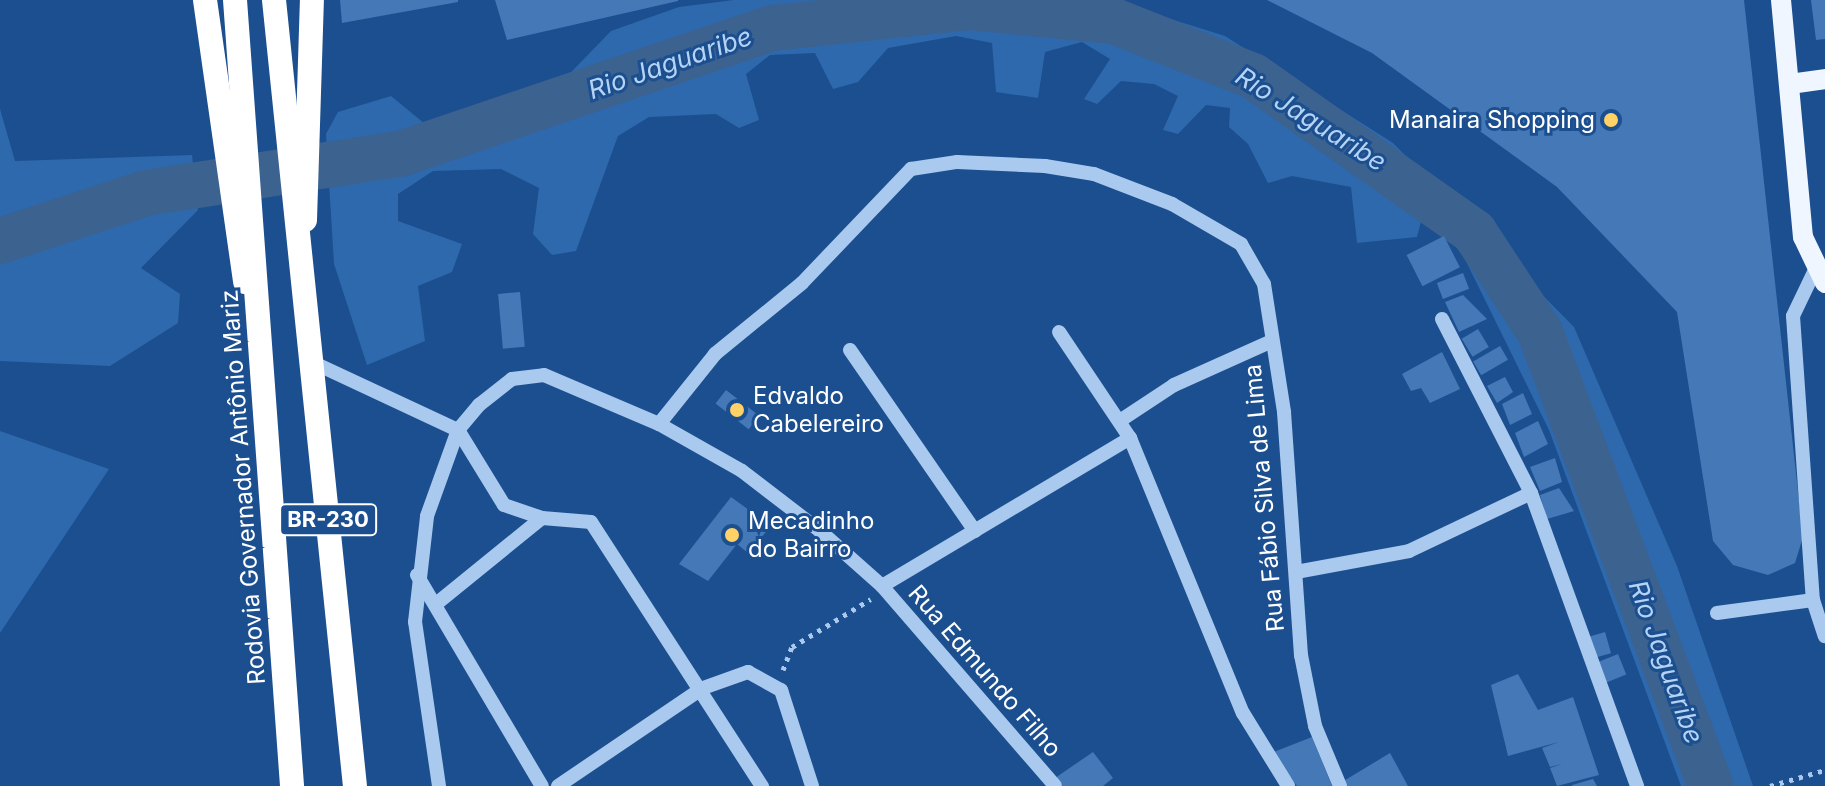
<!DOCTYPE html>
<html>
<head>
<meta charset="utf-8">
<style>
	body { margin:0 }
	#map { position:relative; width:1825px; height:786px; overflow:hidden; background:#1b4f8f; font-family:Inter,sans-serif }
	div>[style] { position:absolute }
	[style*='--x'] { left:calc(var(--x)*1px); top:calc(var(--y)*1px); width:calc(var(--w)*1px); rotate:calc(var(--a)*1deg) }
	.green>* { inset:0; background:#2e69ad }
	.river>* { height:46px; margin:-23px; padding:0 23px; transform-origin:23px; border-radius:23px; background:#3c6290 }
	.building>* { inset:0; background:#4478b7; transform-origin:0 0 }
	.path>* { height:5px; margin-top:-2.5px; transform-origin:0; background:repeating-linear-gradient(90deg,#a9c9ee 0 4px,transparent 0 10px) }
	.minor>* { height:14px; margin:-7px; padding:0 7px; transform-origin:7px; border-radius:7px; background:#a9c9ee }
	.major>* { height:20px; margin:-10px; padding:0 10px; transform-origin:10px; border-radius:10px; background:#f0f6ff }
	.highway>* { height:24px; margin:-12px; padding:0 12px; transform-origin:12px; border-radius:12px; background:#fff }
	.dots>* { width:22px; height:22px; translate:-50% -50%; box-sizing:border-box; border:4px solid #1b4f8f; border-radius:50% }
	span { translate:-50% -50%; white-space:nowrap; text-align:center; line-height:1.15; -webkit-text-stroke:6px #1b4f8f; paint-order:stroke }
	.shield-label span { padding:2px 6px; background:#1b4f8f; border:2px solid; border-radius:6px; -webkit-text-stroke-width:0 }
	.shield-label { font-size:22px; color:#fff; font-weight:700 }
	.poi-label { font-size:24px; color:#fff }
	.right { translate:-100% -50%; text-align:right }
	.left { translate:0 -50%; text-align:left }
	.street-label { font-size:24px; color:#fff }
	.water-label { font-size:26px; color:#b5d3f5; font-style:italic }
</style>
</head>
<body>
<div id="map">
	<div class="green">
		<i style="clip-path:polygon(734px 0,1110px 0,1225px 36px,1393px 143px,1574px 327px,1677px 566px,1753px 786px,1681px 786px,1549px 430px,1457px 243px,1424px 210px,1417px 237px,1357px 243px,1351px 187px,1292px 176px,1268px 183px,1248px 144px,1229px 127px,1230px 108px,1206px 105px,1178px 134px,1163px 130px,1178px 96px,1154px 84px,1121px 81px,1097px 104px,1084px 99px,1110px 59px,1082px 42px,1045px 52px,1038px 98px,996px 92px,992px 43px,956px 36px,888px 48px,858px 82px,833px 89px,815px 53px,770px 55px,746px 74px,759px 120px,739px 128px,716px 114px,649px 117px,618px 136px,576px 251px,552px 255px,533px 234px,539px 188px,501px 169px,433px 171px,398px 194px,398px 221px,462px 244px,452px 272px,418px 286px,425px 341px,367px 365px,334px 264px,326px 134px,338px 112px,391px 96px,436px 133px,549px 95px,611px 31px,679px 7px)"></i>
		<i style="clip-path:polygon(0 109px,15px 161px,192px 155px,198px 210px,141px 268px,180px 294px,178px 323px,110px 366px,0 361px)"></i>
		<i style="clip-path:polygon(0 431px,109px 469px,0 633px)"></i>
	</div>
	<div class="river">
		<i style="--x:0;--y:241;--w:154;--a:-18.2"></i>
		<i style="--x:146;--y:193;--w:260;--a:-8.8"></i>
		<i style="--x:403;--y:153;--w:391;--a:-18.7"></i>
		<i style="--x:773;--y:28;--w:197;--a:-6.1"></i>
		<i style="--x:969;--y:7;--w:146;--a:5.5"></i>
		<i style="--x:1114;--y:21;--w:149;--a:21.6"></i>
		<i style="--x:1253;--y:76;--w:271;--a:35.2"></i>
		<i style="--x:1474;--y:232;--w:120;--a:56.6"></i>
		<i style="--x:1540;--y:332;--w:485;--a:69.4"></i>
	</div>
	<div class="building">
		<i style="clip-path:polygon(340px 0,458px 0,458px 2px,342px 23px)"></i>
		<i style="clip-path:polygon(495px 0,678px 0,678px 1px,507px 40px)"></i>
		<i style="clip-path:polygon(1267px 0,1744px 0,1803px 537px,1795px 563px,1768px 575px,1733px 565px,1713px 541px,1677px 312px,1557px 187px,1372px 53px)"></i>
		<i style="clip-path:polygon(1811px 0,1825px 0,1825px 39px,1816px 40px)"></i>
		<i style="left:1444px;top:236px;width:35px;height:42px;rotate:63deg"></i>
		<i style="left:1463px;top:273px;width:17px;height:28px;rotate:69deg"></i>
		<i style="left:520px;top:292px;width:55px;height:22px;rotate:85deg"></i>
		<i style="clip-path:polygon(1463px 295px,1487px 319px,1459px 332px,1445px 302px)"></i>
		<i style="left:1478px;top:329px;width:21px;height:19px;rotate:59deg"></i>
		<i style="left:1500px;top:346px;width:16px;height:31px;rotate:60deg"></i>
		<i style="clip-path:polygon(1442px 352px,1460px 389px,1430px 403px,1421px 388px,1411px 391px,1402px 374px)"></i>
		<i style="clip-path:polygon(1505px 377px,1513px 392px,1497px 403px,1487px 386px)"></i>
		<i style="left:726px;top:390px;width:42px;height:17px;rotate:38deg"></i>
		<i style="clip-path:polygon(1523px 393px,1532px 414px,1510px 425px,1502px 404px)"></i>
		<i style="clip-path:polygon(1538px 421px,1548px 444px,1524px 457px,1515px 433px)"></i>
		<i style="clip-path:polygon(1555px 458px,1562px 482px,1540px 491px,1530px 467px)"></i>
		<i style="clip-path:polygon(1559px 488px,1574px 511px,1547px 519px,1540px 495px)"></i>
		<i style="clip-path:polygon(731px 497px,771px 526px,748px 553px,737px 544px,708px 581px,679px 564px)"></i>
		<i style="left:1605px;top:632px;width:22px;height:17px;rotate:74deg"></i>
		<i style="left:1618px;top:654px;width:22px;height:22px;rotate:68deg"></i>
		<i style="clip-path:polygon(1518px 674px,1538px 710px,1573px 697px,1599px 775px,1557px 786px,1550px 768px,1562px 764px,1550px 767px,1542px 748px,1559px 742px,1508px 756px,1491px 685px)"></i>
		<i style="clip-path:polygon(1312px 737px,1332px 786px,1297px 786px,1271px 753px)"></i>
		<i style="clip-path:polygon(1093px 752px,1113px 778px,1103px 786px,1062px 786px,1055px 778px)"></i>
		<i style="clip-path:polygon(1390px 753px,1408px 786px,1344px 786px,1342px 782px)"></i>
		<i style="clip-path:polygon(1593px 779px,1597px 786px,1572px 786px,1572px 785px)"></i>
	</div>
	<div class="path">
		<i style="--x:783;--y:670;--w:25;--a:-69"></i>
		<i style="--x:792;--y:647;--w:92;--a:-31.3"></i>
		<i style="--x:1770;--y:786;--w:57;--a:-16.2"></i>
	</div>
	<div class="minor">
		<i style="--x:1815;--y:270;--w:51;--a:115.6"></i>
		<i style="--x:1793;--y:316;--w:285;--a:86"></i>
		<i style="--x:1813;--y:600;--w:38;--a:72"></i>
		<i style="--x:1442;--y:319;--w:195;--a:62.9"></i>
		<i style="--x:1531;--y:493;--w:312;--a:70.1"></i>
		<i style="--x:1059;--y:332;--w:128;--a:56.2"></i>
		<i style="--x:1130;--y:438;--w:297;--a:67.7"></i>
		<i style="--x:1243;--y:713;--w:86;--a:58.3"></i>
		<i style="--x:850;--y:350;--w:220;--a:55.4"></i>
		<i style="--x:312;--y:362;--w:161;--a:25"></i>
		<i style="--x:1121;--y:420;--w:64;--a:-33.4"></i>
		<i style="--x:1174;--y:385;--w:107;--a:-24.2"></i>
		<i style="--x:659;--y:424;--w:90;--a:-51.3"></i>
		<i style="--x:715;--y:354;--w:112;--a:-39.2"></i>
		<i style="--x:802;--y:283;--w:158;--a:-46.3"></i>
		<i style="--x:911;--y:169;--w:47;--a:-8.7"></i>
		<i style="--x:957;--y:162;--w:88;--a:2.6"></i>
		<i style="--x:1045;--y:166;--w:50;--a:9.3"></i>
		<i style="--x:1094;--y:174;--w:84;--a:21"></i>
		<i style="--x:1172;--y:204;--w:80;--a:30.1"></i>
		<i style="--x:1241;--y:244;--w:46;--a:60.1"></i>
		<i style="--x:1264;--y:284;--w:130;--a:81.1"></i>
		<i style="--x:1284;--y:412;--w:244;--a:86"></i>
		<i style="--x:1301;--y:655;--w:72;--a:78.8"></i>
		<i style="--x:1315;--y:726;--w:65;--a:67.4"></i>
		<i style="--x:458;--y:430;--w:88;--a:58.5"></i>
		<i style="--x:504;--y:505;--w:40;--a:18.9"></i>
		<i style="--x:542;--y:518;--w:49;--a:4.7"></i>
		<i style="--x:591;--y:522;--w:315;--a:57.1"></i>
		<i style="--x:1296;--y:572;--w:115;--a:-10.5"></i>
		<i style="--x:1409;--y:551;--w:135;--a:-25.4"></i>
		<i style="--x:417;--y:575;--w:245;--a:59.4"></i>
		<i style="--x:882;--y:586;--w:289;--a:-30.8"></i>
		<i style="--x:436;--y:604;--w:136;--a:-39.1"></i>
		<i style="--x:1717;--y:613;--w:97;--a:-7.7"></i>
		<i style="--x:439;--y:786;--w:166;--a:-98.3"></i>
		<i style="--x:415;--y:622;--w:107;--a:-83.5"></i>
		<i style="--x:427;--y:516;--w:91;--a:-70.2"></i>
		<i style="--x:458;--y:430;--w:33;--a:-50"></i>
		<i style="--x:479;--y:405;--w:42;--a:-38.2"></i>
		<i style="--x:512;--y:379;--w:32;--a:-7"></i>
		<i style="--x:544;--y:375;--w:125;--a:23.1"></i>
		<i style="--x:659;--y:424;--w:95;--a:29.5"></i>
		<i style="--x:742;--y:471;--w:97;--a:37.5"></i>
		<i style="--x:819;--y:530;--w:84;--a:41.6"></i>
		<i style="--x:882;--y:586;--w:264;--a:49.1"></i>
		<i style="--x:558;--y:786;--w:175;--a:-34.1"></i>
		<i style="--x:703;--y:688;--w:48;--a:-19.6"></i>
		<i style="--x:748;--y:672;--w:38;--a:29"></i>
		<i style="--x:781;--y:690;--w:101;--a:72.1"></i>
	</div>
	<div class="major">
		<i style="--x:1781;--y:0;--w:238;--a:84.7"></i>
		<i style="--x:1803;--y:237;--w:51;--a:64.4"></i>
		<i style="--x:1790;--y:84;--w:35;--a:-8"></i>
	</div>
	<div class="highway">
		<i style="--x:205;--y:0;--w:285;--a:81.9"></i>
		<i style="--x:235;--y:0;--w:788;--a:85.85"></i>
		<i style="--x:274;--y:0;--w:790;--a:84.12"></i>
		<i style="--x:305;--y:220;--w:220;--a:-88.2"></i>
	</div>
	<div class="dots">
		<i style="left:1611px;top:120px;background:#ffd166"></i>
		<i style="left:737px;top:410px;background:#ffd166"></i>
		<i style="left:732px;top:535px;background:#ffd166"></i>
	</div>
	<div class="shield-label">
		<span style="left:328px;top:520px">BR-230</span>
	</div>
	<div class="poi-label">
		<span class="right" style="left:1595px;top:120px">Manaira Shopping</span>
		<span class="left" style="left:753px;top:410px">Edvaldo<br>Cabelereiro</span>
		<span class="left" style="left:748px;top:535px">Mecadinho<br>do Bairro</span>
	</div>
	<div class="street-label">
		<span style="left:243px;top:487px;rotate:-94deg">Rodovia Governador Antônio Mariz</span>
		<span style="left:1264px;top:498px;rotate:-95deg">Rua Fábio Silva de Lima</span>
		<span style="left:985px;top:671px;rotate:49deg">Rua Edmundo Filho</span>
	</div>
	<div class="water-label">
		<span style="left:670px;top:63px;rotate:-19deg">Rio Jaguaribe</span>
		<span style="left:1311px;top:119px;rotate:32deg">Rio Jaguaribe</span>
		<span style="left:1666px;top:662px;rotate:70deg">Rio Jaguaribe</span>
	</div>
</div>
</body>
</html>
